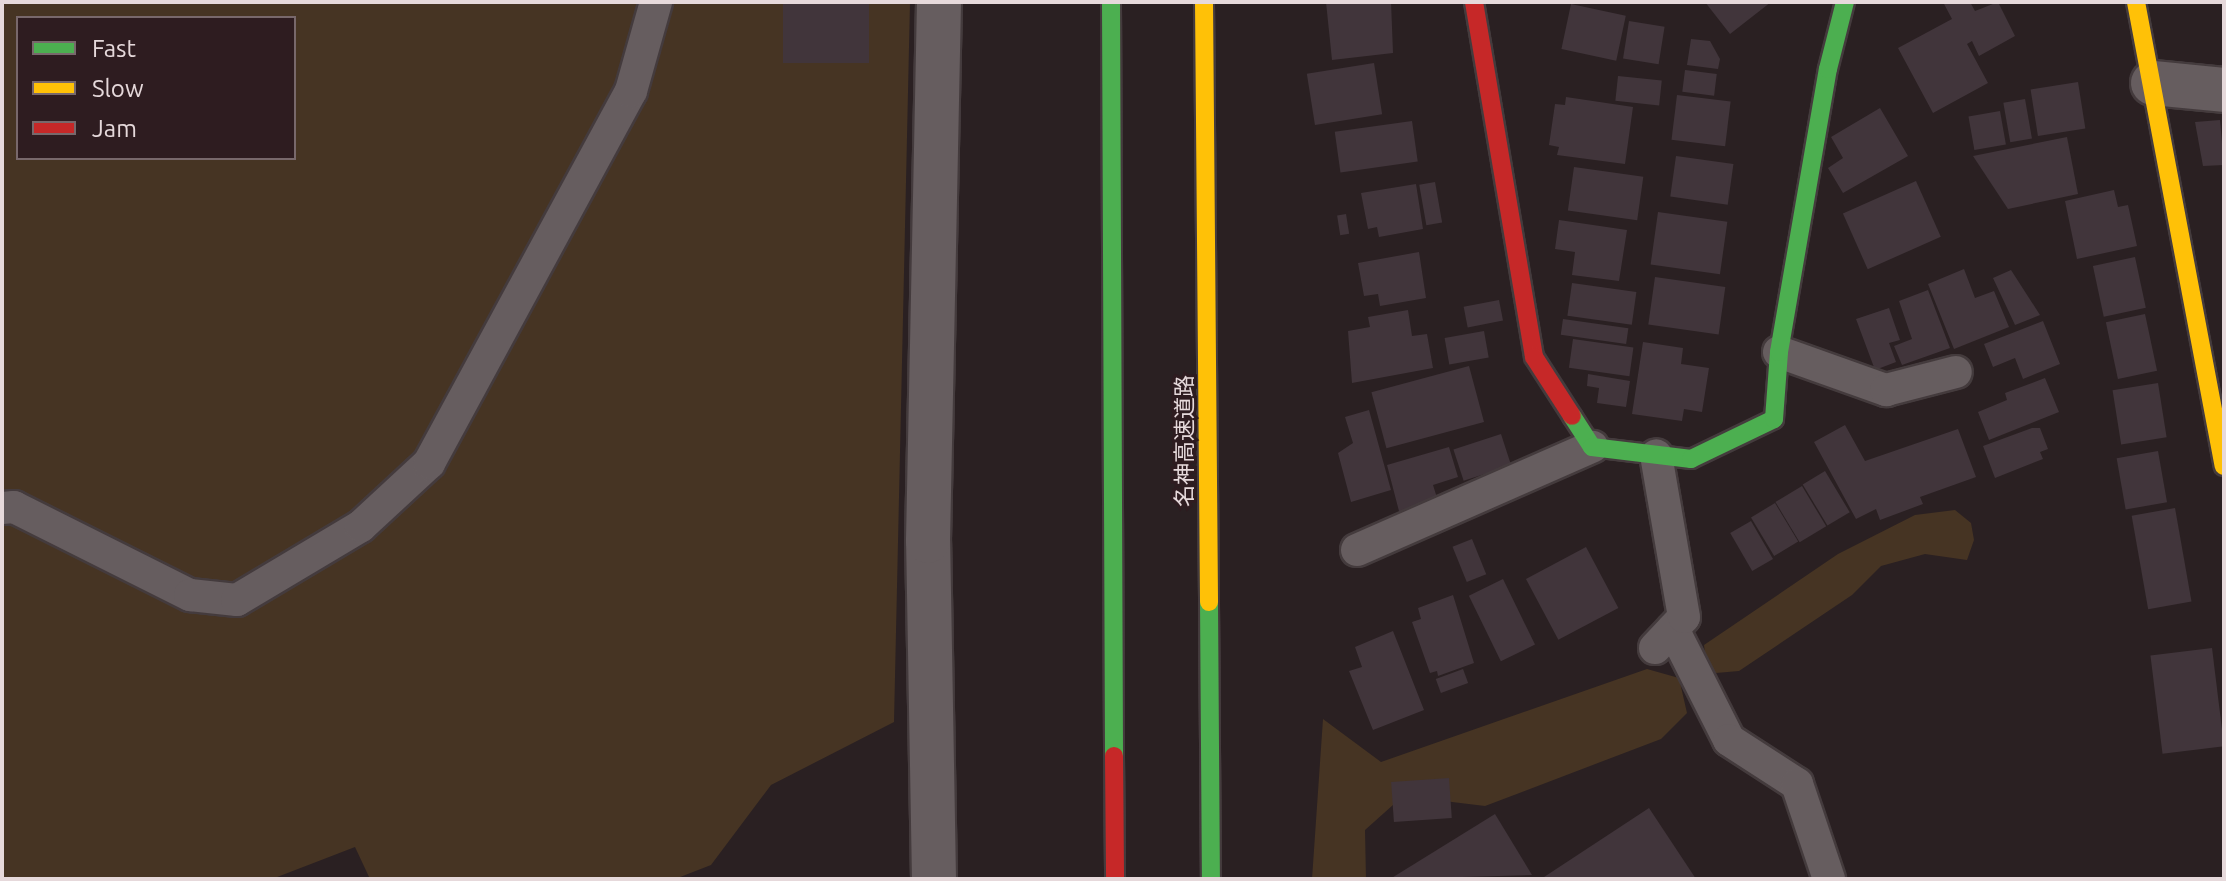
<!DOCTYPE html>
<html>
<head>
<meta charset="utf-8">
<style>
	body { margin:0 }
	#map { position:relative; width:2226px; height:881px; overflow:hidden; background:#2a2022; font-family:Ubuntu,"Noto Sans JP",sans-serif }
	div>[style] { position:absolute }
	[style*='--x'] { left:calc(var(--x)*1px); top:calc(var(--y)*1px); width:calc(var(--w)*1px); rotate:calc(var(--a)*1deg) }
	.green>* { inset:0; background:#463423 }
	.building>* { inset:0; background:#41353b; transform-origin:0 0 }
	.roads { filter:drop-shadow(2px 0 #443b3d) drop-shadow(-2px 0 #443b3d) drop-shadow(0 2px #443b3d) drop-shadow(0 -2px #443b3d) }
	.lane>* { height:32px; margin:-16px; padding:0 16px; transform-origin:16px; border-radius:16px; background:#665d5f }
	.street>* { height:44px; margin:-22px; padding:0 22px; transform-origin:22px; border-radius:22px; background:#665d5f }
	.fast>* { height:18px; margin:-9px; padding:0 9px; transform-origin:9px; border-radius:9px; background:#4caf50 }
	.slow>* { height:18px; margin:-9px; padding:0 9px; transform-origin:9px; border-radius:9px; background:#ffc107 }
	.jam>* { height:18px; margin:-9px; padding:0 9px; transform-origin:9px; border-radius:9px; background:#c62828 }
	span { translate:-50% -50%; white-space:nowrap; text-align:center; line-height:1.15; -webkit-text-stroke:6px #2e1c20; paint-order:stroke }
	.street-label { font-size:22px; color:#e6d9db }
	.frame { position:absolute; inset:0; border:4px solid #e6d9db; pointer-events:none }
	.legend { position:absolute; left:16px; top:16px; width:280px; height:144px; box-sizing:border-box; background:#2e1c20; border:2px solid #78686b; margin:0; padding:10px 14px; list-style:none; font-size:24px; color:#e6d9db }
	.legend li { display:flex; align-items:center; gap:16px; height:40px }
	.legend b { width:40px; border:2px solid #78686b }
</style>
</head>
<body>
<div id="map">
	<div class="green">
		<i style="clip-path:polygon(evenodd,2px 2px,910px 2px,894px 722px,771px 785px,711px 865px,675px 879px,370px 879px,355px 847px,272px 879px,2px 879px,2px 2px,18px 18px,294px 18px,294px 158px,18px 158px,18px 18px)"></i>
		<i style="clip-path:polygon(1955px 510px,1971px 523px,1974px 540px,1967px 560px,1925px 554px,1881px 566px,1852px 595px,1739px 671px,1716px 673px,1706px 661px,1704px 645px,1838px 554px,1915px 515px)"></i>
		<i style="clip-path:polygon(1647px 669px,1679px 678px,1687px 713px,1661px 739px,1485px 806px,1403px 796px,1365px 830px,1366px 879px,1312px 879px,1323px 719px,1381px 762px)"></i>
	</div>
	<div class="building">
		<i style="left:783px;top:2px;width:86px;height:61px"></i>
		<i style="clip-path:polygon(1326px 2px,1391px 2px,1393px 53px,1332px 60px)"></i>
		<i style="clip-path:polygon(1705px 2px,1771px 2px,1730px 34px)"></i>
		<i style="clip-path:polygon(1943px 2px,1970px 2px,1975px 11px,1998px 2px,2015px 36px,1979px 56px,1972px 41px,1967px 44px,1988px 83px,1933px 113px,1898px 48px,1952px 19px)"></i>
		<i style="left:1571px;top:4px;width:56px;height:46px;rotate:12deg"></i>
		<i style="left:1629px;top:21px;width:36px;height:38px;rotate:9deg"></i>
		<i style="clip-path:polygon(1691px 39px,1710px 41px,1720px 59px,1718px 69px,1687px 65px)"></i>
		<i style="left:1374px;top:63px;width:52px;height:68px;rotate:81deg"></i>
		<i style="left:1685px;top:70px;width:32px;height:22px;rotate:7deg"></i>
		<i style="left:1618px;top:76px;width:44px;height:25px;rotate:6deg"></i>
		<i style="left:2078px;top:82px;width:47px;height:48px;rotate:81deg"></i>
		<i style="left:1677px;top:95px;width:54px;height:45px;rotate:7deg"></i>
		<i style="clip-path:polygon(1566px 97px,1633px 107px,1625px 164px,1557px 155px,1559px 147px,1549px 145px,1555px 104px,1565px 105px)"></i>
		<i style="left:2025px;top:99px;width:40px;height:22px;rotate:80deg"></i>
		<i style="clip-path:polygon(1880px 108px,1908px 156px,1843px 193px,1828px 168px,1843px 158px,1831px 137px)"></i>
		<i style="left:2000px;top:111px;width:34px;height:32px;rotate:80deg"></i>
		<i style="clip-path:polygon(2220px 120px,2224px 165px,2203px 166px,2195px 122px)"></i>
		<i style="left:1412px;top:121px;width:41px;height:78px;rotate:82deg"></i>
		<i style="clip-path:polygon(2067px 137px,2078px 194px,2008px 209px,1973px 156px)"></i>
		<i style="left:1676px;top:156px;width:58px;height:41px;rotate:8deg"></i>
		<i style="left:1574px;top:167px;width:70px;height:44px;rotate:8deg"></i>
		<i style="left:1916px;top:181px;width:61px;height:80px;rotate:66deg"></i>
		<i style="left:1435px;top:182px;width:41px;height:16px;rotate:80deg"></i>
		<i style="clip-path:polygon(1416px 184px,1423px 229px,1379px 237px,1377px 227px,1368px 229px,1361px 193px)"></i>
		<i style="clip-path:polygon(2114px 190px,2118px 207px,2128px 205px,2137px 246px,2077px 259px,2065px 201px)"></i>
		<i style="left:1658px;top:212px;width:70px;height:53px;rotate:8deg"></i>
		<i style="left:1346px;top:214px;width:20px;height:9px;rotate:81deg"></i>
		<i style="clip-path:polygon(1559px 220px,1627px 230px,1619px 281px,1572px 275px,1575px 252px,1555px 249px)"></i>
		<i style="clip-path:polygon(1419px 252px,1426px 298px,1380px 306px,1378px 294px,1364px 296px,1358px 263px)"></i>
		<i style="left:2135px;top:257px;width:52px;height:43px;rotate:78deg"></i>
		<i style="clip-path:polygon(1964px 269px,1975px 298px,1994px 291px,2009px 327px,1954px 349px,1928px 284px)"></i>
		<i style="clip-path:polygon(2011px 270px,2040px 315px,2015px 325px,1993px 278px)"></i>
		<i style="left:1655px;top:277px;width:71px;height:48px;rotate:8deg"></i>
		<i style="left:1572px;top:283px;width:65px;height:33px;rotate:8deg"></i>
		<i style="clip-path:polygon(1928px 290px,1950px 348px,1902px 365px,1894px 346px,1912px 339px,1899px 301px)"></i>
		<i style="left:1499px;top:300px;width:21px;height:36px;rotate:79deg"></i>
		<i style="clip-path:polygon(1889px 308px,1900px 340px,1889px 343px,1896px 362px,1875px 370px,1856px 319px)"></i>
		<i style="clip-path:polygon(1408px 310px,1412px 336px,1427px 334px,1433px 368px,1352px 383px,1348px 331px,1370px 327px,1368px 317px)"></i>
		<i style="left:2145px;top:314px;width:58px;height:40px;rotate:78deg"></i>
		<i style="left:1563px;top:319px;width:66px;height:16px;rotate:8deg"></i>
		<i style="clip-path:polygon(2043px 321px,2060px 364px,2023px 379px,2015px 358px,1993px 367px,1984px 344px)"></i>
		<i style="left:1484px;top:331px;width:27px;height:40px;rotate:80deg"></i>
		<i style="left:1573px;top:339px;width:61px;height:29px;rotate:8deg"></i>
		<i style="clip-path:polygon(1643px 342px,1683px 348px,1681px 364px,1709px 368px,1702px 412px,1684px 409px,1682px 421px,1632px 414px)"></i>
		<i style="left:1469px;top:366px;width:58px;height:101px;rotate:75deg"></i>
		<i style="clip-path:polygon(1588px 374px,1630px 381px,1626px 407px,1597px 403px,1599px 388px,1587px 386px)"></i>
		<i style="clip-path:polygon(2045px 378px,2059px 412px,1989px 440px,1978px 412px,2007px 400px,2005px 393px)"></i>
		<i style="left:2158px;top:383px;width:55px;height:46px;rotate:81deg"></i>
		<i style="clip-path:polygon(1369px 410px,1391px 490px,1351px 502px,1338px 453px,1353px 443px,1345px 417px)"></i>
		<i style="clip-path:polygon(1845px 425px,1865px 461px,1958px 429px,1976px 477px,1920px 497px,1923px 504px,1880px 520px,1876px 509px,1856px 519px,1814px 442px)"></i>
		<i style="clip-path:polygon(2032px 428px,2040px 428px,2048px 449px,2040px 452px,2043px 459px,1995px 478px,1983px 446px)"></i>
		<i style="left:1501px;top:434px;width:33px;height:50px;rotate:72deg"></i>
		<i style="clip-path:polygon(1449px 447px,1458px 477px,1433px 485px,1439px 504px,1400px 515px,1387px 465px)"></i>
		<i style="left:2158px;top:451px;width:52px;height:42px;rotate:80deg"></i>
		<i style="left:1825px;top:471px;width:48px;height:26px;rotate:59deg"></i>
		<i style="left:1802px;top:486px;width:47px;height:31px;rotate:59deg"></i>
		<i style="left:1775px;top:503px;width:45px;height:28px;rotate:59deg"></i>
		<i style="left:2175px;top:508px;width:95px;height:44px;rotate:80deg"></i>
		<i style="left:1751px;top:521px;width:44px;height:24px;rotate:60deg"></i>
		<i style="left:1472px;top:539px;width:38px;height:21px;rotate:68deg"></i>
		<i style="left:1586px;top:547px;width:69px;height:68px;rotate:62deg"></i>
		<i style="left:1503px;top:579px;width:73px;height:38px;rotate:64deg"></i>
		<i style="clip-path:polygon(1453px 595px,1474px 663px,1438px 676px,1437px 671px,1430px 673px,1412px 622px,1421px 619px,1418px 608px)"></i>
		<i style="clip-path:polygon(1393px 631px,1424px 710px,1373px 730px,1349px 671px,1362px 667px,1355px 647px)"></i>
		<i style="left:2212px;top:648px;width:99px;height:62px;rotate:83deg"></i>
		<i style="left:1463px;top:669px;width:15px;height:29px;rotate:70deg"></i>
		<i style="left:1449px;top:778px;width:40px;height:58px;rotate:86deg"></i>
		<i style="clip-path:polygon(1649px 808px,1696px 879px,1541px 879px)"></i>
		<i style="clip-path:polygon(1495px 814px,1532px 875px,1390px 879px)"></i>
	</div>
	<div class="roads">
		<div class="lane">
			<i style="--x:1779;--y:352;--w:114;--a:19.6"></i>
			<i style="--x:1886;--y:390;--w:72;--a:-14.4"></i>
			<i style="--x:2;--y:508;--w:12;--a:-5"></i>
			<i style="--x:14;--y:507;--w:197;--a:26.6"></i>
			<i style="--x:190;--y:595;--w:47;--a:6.1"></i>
			<i style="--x:237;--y:600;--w:144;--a:-30.8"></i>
			<i style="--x:361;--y:526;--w:93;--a:-42.8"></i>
			<i style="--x:429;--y:463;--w:423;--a:-61.5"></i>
			<i style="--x:631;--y:91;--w:92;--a:-74.3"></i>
			<i style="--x:1357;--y:550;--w:257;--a:-23.7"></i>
			<i style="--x:1673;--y:629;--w:124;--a:63.2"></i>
			<i style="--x:1729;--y:740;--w:81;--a:32.9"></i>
			<i style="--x:1797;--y:784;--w:100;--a:71.4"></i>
			<i style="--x:1655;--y:648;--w:42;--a:-46.9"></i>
			<i style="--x:1684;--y:617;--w:164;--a:-99.8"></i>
		</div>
		<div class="street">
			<i style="--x:2153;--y:83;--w:71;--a:5.6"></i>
			<i style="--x:934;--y:879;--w:338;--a:-91"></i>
			<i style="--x:928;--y:541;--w:539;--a:-88.83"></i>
		</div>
		<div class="fast">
			<i style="--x:1111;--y:2;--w:754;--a:89.77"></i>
			<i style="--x:1572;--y:416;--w:37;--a:57"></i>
			<i style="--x:1592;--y:447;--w:100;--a:6.9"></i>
			<i style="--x:1691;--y:459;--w:92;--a:-25.7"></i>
			<i style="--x:1774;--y:419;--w:67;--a:-85.7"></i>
			<i style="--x:1779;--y:352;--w:287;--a:-80.2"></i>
			<i style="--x:1828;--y:69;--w:69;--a:-75.8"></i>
			<i style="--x:1209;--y:602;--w:277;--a:89.6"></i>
		</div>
		<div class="slow">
			<i style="--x:1204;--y:2;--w:600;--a:89.52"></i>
			<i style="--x:2136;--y:2;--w:472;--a:79.3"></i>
		</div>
		<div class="jam">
			<i style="--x:1474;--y:2;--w:360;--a:80.4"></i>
			<i style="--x:1534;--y:357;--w:70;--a:57.2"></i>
			<i style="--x:1114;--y:756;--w:123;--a:89.5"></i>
		</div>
	</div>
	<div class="street-label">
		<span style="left:1184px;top:441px;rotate:-90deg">名神高速道路</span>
	</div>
	<div class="frame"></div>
	<ul class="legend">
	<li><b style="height:10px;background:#4caf50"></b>Fast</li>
	<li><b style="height:10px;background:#ffc107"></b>Slow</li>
	<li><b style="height:10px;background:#c62828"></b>Jam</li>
	</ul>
</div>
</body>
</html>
